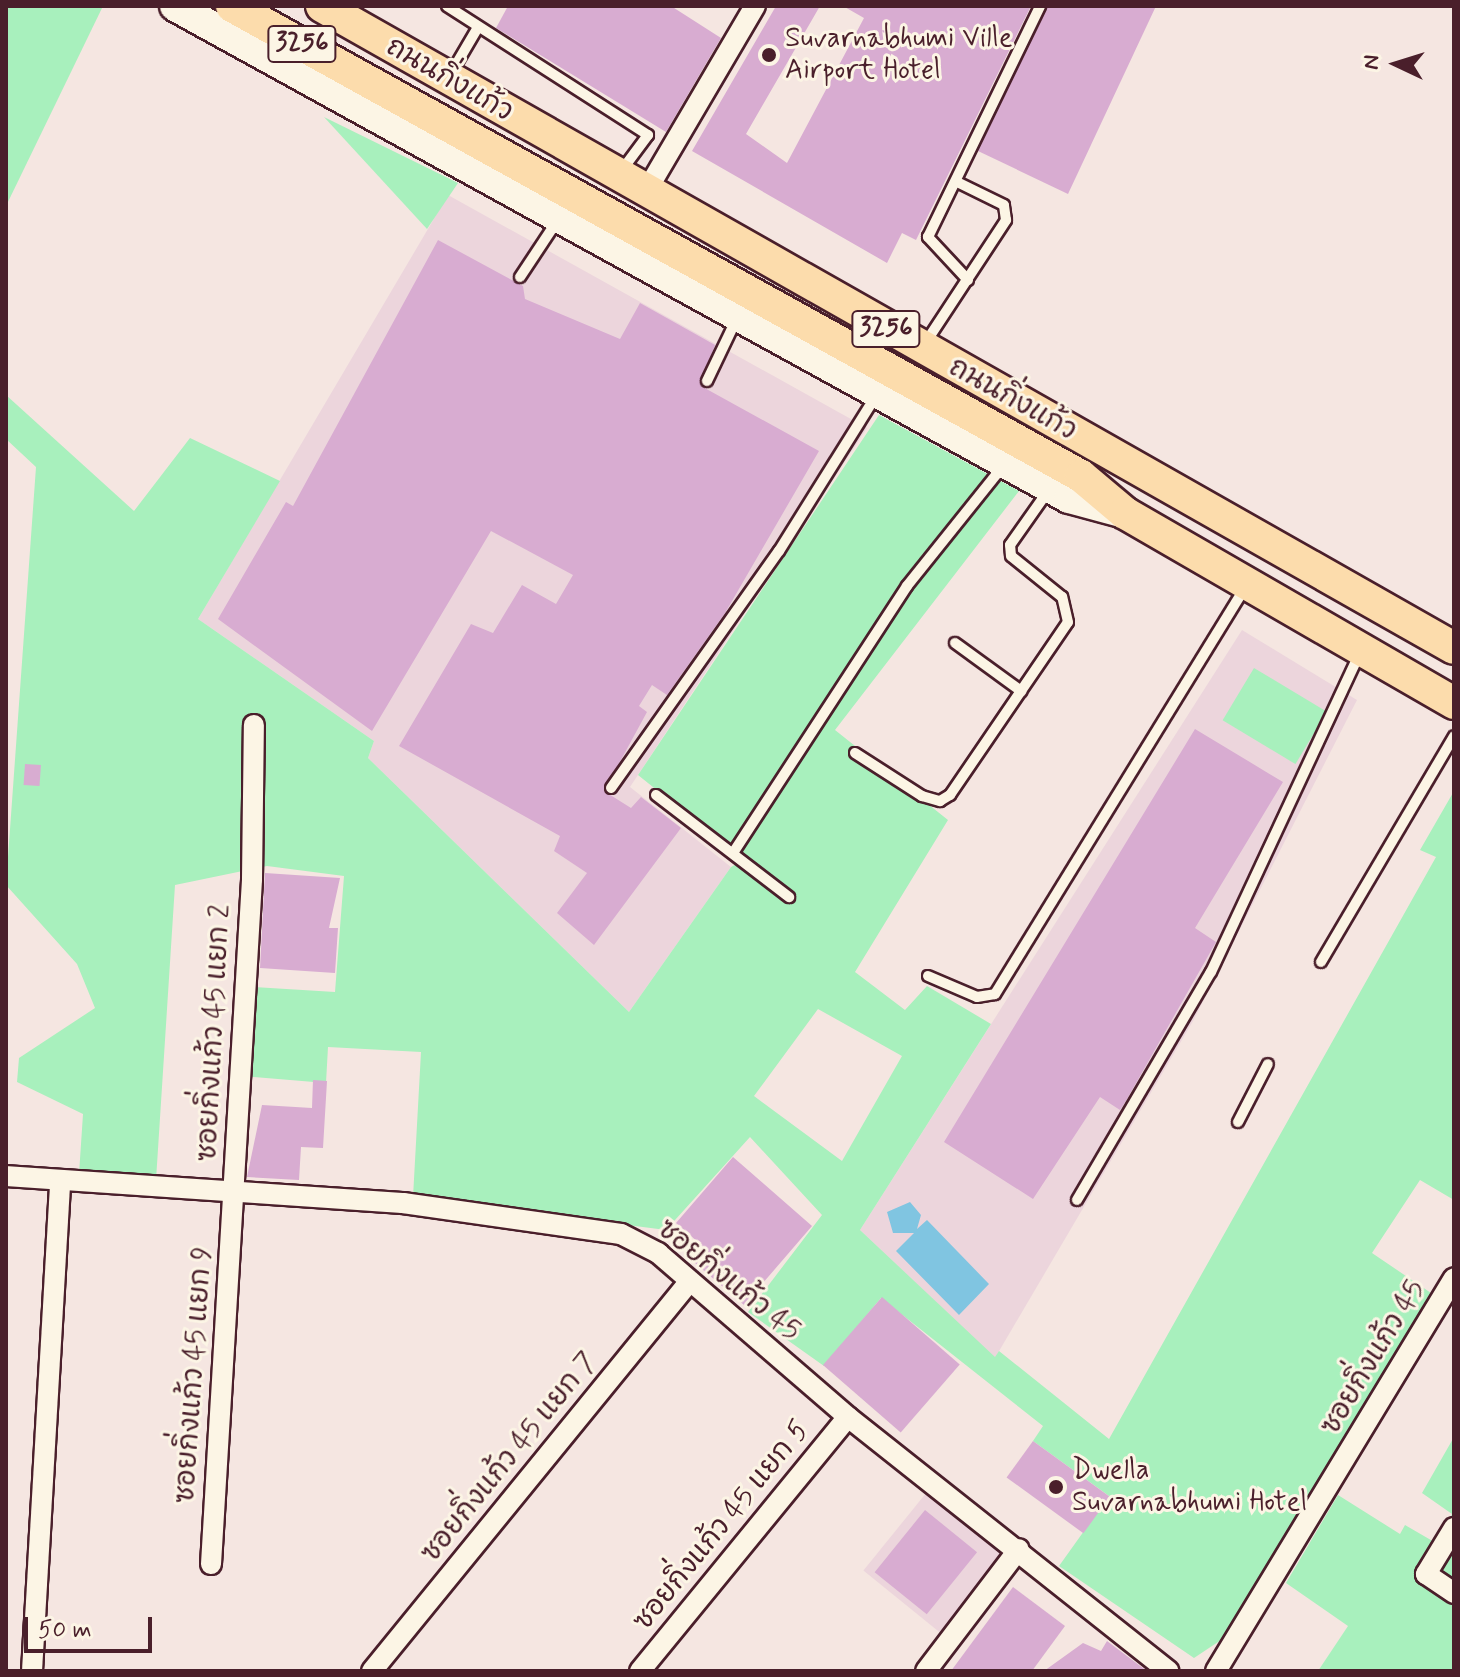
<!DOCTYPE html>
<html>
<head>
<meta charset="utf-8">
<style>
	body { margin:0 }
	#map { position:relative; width:1460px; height:1677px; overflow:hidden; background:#f5e6e1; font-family:Mynerve,"Playpen Sans Thai",sans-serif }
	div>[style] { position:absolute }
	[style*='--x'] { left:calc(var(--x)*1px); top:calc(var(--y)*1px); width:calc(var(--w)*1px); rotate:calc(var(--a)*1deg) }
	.built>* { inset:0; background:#ecd5dc; transform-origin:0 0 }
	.green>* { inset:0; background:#a8f0bd; transform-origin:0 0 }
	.water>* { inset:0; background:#80c5e1 }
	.building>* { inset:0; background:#d8acd1; transform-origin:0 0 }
	.roads { filter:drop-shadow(2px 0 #4a1f2b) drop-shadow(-2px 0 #4a1f2b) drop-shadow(0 2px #4a1f2b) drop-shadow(0 -2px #4a1f2b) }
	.lane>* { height:10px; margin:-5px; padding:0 5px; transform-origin:5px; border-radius:5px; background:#fcf5e5 }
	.street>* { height:20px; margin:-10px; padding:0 10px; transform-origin:10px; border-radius:10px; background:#fcf5e5 }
	.secondary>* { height:30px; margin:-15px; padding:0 15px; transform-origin:15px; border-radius:15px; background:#fcf5e5 }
	.primary>* { height:32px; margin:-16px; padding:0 16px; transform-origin:16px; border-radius:16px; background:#fcdcac }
	.dots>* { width:22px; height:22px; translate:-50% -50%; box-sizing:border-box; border:4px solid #fcf5e5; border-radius:50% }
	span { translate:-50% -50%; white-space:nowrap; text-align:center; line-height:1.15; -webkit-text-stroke:6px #fcf5e5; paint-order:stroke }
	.shield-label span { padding:2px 6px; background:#fcf5e5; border:2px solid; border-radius:6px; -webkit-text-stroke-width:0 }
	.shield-label { font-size:26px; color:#4a1f2b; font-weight:700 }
	.poi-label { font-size:28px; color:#4a1f2b }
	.left { translate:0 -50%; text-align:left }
	.street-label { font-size:28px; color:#4a1f2b }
	.frame { position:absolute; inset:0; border:8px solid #4a1f2b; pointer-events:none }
	.north { position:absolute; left:1356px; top:24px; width:80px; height:80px; -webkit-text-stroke:6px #fcf5e5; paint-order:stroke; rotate:274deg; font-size:22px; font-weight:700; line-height:32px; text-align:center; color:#4a1f2b }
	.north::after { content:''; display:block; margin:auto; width:28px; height:36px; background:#4a1f2b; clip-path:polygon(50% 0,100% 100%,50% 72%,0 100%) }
	.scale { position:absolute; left:24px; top:1617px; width:128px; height:36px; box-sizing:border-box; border:4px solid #4a1f2b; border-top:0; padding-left:10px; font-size:24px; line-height:28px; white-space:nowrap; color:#4a1f2b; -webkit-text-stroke:6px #fcf5e5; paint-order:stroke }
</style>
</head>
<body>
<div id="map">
	<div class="built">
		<i style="clip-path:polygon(448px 195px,867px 428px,630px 787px,731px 867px,629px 1012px,368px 758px,374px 741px,198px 619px)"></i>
		<i style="clip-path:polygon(1242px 630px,1357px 700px,1193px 1021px,995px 1358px,860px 1230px)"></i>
		<i style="left:927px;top:1492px;width:102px;height:101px;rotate:39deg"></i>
	</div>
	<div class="green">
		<i style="clip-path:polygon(6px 6px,103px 6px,6px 206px)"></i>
		<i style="clip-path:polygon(324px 117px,458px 183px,427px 229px)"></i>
		<i style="clip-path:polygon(evenodd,6px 395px,134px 511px,190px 438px,280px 481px,198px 619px,374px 741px,368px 758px,629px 1012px,731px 867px,744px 860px,638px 775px,879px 415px,1019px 491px,835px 730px,948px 820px,855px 972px,905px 1010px,927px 986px,991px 1024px,860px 1230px,995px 1357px,999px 1351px,1109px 1439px,1436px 857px,1420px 850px,1454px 791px,1454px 1200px,1420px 1180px,1372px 1253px,1431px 1293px,1221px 1640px,1194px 1658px,1059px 1566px,1109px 1496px,1033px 1441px,1043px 1426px,881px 1298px,824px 1366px,748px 1312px,822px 1215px,750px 1137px,666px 1230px,413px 1197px,421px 1052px,328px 1047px,326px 1083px,242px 1076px,252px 987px,335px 992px,344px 876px,267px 866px,175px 885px,156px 1180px,79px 1174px,83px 1114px,17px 1082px,19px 1058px,95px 1008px,77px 964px,6px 885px,36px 467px,6px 439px,6px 395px,818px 1009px,902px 1056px,842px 1161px,754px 1096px,818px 1009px)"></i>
		<i style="left:1254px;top:668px;width:85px;height:61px;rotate:31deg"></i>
		<i style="clip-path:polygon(1454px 1437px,1454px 1671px,1318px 1671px,1348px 1626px,1286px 1583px,1338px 1495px,1400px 1534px,1405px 1525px,1436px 1543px,1452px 1514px,1422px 1493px)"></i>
	</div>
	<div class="water">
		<i style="clip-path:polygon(910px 1202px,921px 1215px,917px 1229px,927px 1220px,989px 1284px,959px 1315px,896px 1251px,914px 1233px,893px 1233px,887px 1212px)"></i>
	</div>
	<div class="building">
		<i style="clip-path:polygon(508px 6px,671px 6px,721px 38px,666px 132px,496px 28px)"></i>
		<i style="clip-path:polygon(776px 6px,820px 6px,746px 134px,787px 163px,864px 18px,843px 6px,1031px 6px,916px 240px,902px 233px,887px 263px,692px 151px)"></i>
		<i style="clip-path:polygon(1048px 6px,1156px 6px,1068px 194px,978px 151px)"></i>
		<i style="clip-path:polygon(438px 240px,523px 286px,525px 299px,620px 339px,640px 303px,715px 345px,701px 386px,819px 451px,725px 613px,667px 695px,652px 685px,639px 706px,647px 712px,604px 791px,631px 808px,641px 797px,681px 828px,594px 945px,557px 913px,587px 873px,554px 851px,560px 836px,399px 746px,471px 624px,493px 633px,522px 585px,556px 604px,573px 575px,491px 531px,372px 731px,218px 619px,286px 502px,293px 506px)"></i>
		<i style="clip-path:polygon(1195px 729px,1283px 782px,1195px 928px,1216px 942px,1127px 1099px,1120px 1110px,1100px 1097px,1033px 1199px,944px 1142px)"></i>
		<i style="left:25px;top:764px;width:16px;height:21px;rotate:4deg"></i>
		<i style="clip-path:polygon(265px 873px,340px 878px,329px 928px,338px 928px,335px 973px,260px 968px)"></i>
		<i style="clip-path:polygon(313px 1080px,327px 1081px,323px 1148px,301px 1147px,299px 1180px,247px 1177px,262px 1105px,312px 1108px)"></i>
		<i style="clip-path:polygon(733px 1157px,812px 1226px,744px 1305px,688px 1257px,699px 1243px,676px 1223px)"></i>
		<i style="left:882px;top:1297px;width:103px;height:90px;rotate:41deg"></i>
		<i style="left:1033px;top:1441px;width:95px;height:45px;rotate:36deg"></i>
		<i style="left:925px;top:1510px;width:67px;height:80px;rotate:39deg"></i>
		<i style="clip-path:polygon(1013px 1587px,1065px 1626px,1032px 1671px,951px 1671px)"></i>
		<i style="clip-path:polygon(1107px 1641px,1147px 1671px,1044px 1671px,1083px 1643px,1101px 1651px)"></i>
	</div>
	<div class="roads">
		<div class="lane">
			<i style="--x:447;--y:6;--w:239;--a:32.7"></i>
			<i style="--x:648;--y:135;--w:44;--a:126.6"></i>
			<i style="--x:450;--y:75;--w:53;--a:-59.6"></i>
			<i style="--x:520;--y:277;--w:67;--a:-56.5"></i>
			<i style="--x:968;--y:280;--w:59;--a:-132.9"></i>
			<i style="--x:928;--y:237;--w:257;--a:-64.1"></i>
			<i style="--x:926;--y:342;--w:146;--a:-56.7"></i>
			<i style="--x:1006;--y:220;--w:15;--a:-98"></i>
			<i style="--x:1004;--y:205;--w:52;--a:-153.9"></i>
			<i style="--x:707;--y:381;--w:70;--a:-64.5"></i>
			<i style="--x:955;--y:643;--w:82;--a:36"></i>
			<i style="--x:855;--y:753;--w:80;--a:32.7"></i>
			<i style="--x:922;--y:796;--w:19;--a:16"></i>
			<i style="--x:940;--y:801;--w:12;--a:-31"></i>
			<i style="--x:950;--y:795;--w:209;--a:-55.7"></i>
			<i style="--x:1068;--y:622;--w:26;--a:-103"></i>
			<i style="--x:1062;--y:597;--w:65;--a:-141.2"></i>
			<i style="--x:1011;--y:556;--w:11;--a:-95"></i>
			<i style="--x:1010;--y:545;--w:66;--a:-54.9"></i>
			<i style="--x:611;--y:788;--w:291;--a:-54.7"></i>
			<i style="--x:779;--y:551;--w:183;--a:-58"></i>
			<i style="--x:656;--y:795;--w:168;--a:37.5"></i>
			<i style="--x:733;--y:853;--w:319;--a:-56.9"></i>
			<i style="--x:907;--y:586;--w:155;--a:-51.3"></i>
			<i style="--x:1321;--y:962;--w:262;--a:-59.5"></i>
			<i style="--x:928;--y:976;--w:53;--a:23.2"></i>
			<i style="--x:977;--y:997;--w:18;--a:-9"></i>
			<i style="--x:995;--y:994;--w:478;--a:-58.4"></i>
			<i style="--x:1238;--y:1122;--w:65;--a:-62.7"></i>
			<i style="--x:1077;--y:1200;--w:264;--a:-59.6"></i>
			<i style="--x:1211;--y:972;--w:353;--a:-65"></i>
		</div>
		<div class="street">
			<i style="--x:647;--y:190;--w:213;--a:-59.6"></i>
			<i style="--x:6;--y:1176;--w:398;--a:3.9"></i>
			<i style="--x:403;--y:1203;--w:220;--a:8.1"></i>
			<i style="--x:621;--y:1234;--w:42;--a:27.2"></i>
			<i style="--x:658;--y:1253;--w:251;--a:40.8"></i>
			<i style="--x:848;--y:1417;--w:409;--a:38.4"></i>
			<i style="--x:1454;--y:1528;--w:54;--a:121.3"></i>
			<i style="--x:1426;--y:1574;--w:34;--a:34"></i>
			<i style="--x:211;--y:1564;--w:686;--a:-86.57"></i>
			<i style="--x:252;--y:879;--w:154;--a:-89.3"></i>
			<i style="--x:32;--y:1671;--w:491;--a:-86.7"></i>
			<i style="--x:372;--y:1671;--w:503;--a:-50.81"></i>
			<i style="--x:640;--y:1671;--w:328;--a:-50.7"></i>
			<i style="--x:926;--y:1671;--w:153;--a:-52.7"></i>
			<i style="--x:1216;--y:1671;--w:459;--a:-58.8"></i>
		</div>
		<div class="secondary">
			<i style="--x:175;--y:6;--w:1020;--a:28.83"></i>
			<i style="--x:1069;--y:498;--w:58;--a:15"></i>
		</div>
		<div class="primary">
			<i style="--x:232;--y:6;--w:970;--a:28.97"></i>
			<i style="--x:1081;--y:476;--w:57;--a:40.1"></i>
			<i style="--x:1125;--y:513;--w:380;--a:30"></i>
			<i style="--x:322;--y:6;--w:1301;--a:29.56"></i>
		</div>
	</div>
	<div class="dots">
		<i style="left:769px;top:55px;background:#4a1f2b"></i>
		<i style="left:1056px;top:1487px;background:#4a1f2b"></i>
	</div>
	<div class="shield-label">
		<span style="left:302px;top:44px">3256</span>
		<span style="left:886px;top:329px">3256</span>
	</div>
	<div class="poi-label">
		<span class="left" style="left:785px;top:55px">Suvarnabhumi Ville<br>Airport Hotel</span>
		<span class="left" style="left:1072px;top:1487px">Dwella<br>Suvarnabhumi Hotel</span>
	</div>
	<div class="street-label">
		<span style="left:449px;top:80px;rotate:30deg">ถนนกิ่งแก้ว</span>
		<span style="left:1012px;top:400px;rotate:29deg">ถนนกิ่งแก้ว</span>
		<span style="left:215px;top:1033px;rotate:-87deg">ซอยกิ่งแก้ว 45 แยก 2</span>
		<span style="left:728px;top:1281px;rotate:39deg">ซอยกิ่งแก้ว 45</span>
		<span style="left:1374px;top:1358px;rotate:-59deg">ซอยกิ่งแก้ว 45</span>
		<span style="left:195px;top:1375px;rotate:-86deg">ซอยกิ่งแก้ว 45 แยก 9</span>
		<span style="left:510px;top:1458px;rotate:-51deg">ซอยกิ่งแก้ว 45 แยก 7</span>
		<span style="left:722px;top:1526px;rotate:-51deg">ซอยกิ่งแก้ว 45 แยก 5</span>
	</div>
	<div class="frame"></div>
	<div class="north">N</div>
	<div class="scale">50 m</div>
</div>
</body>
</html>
